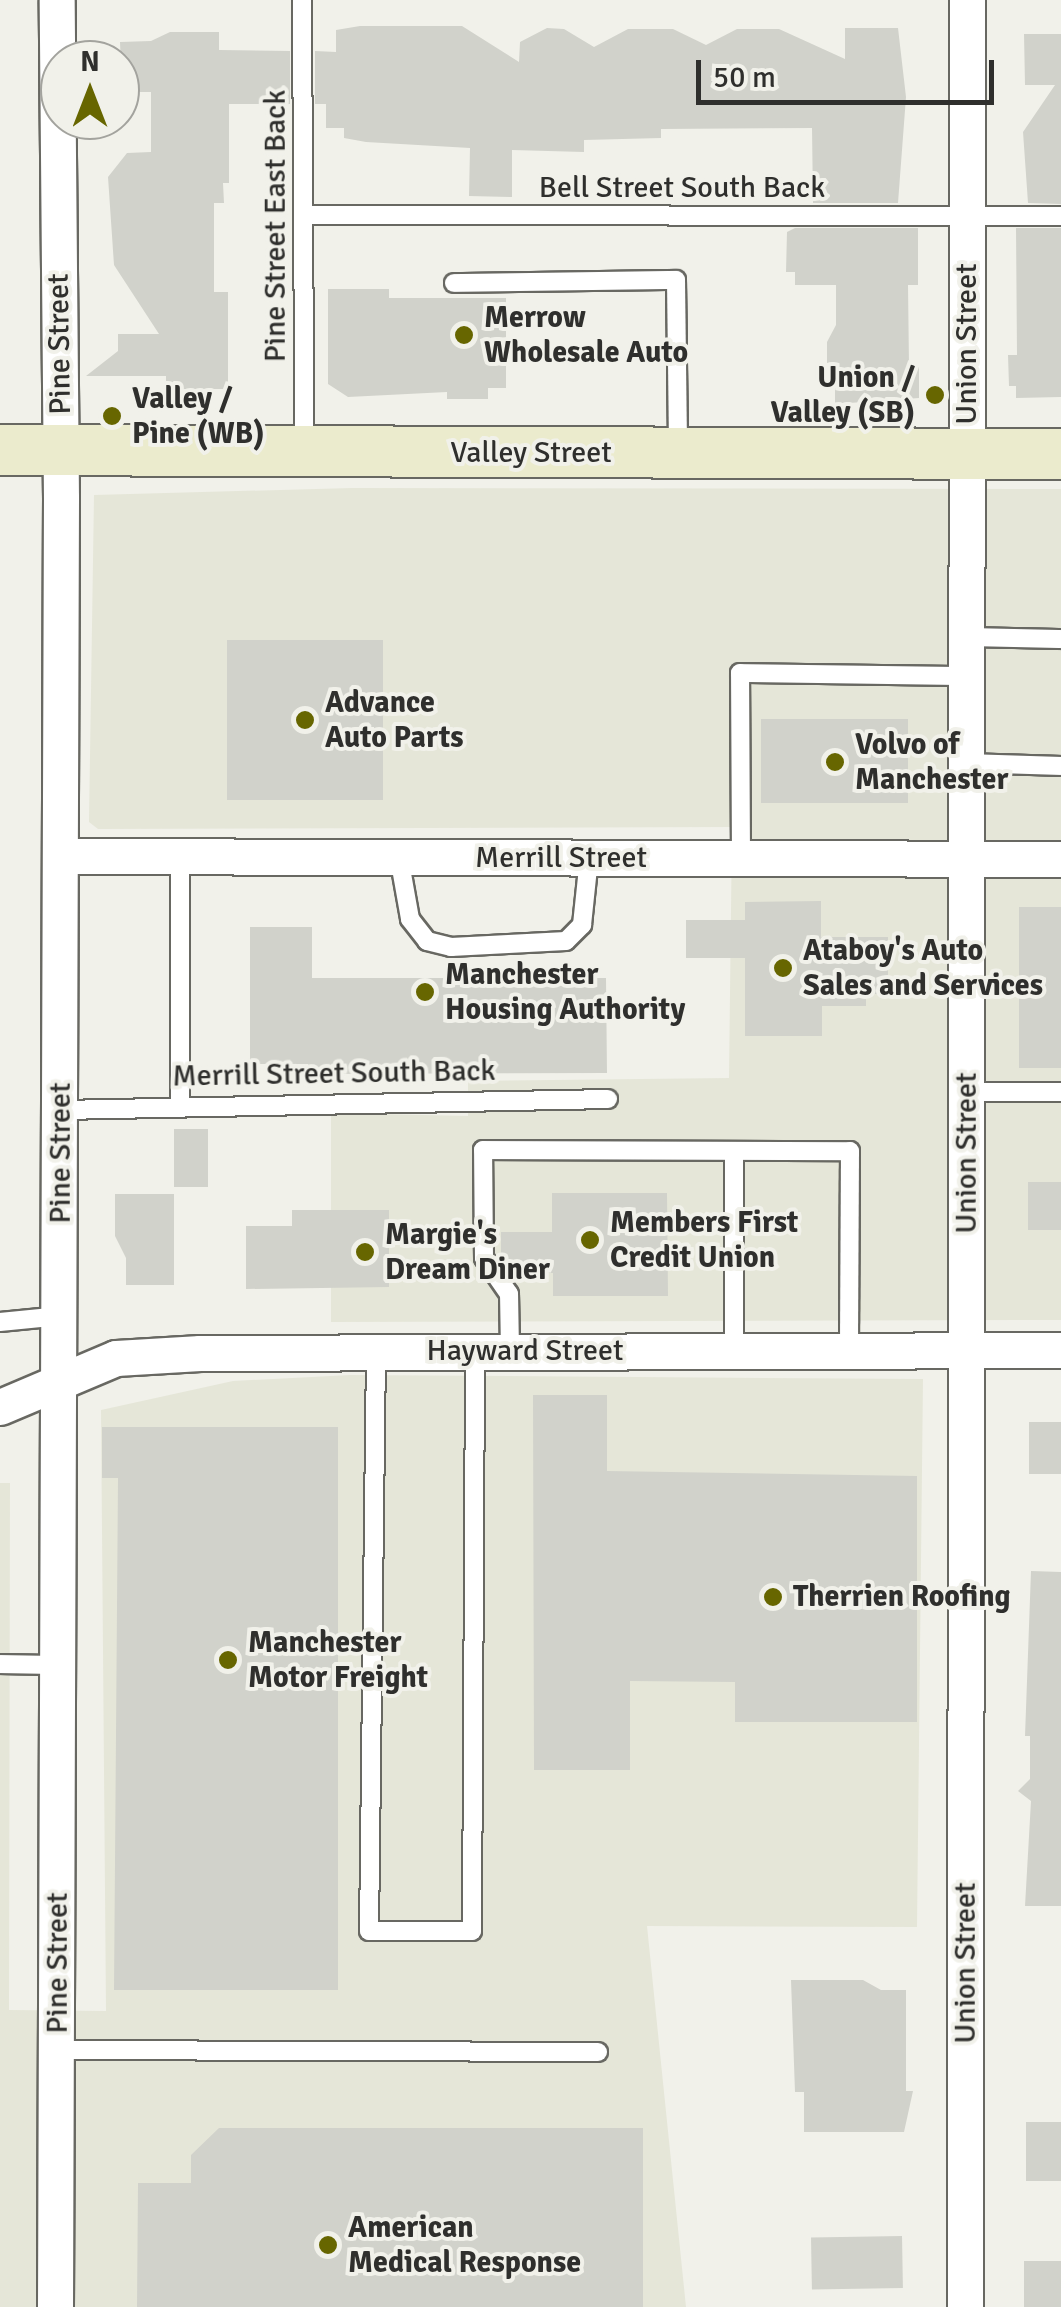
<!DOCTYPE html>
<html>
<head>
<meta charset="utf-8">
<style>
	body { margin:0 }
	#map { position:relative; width:1061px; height:2307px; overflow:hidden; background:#f1f1ea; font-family:Signika,sans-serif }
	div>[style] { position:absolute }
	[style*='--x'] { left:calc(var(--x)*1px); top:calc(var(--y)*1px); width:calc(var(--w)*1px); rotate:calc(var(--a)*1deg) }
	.built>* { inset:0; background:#e5e6d8 }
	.building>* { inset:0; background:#d1d2cb; transform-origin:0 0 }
	.roads { filter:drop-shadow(2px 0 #686862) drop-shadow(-2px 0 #686862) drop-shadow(0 2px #686862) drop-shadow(0 -2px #686862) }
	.lane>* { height:18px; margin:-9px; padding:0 9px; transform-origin:9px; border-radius:9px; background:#fff }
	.street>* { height:35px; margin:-17.5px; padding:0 17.5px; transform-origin:17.5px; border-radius:17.5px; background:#fff }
	.secondary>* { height:50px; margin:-25px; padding:0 25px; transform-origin:25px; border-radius:25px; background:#ebebcd }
	.dots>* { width:28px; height:28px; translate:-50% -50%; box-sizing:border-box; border:5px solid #f1f1ea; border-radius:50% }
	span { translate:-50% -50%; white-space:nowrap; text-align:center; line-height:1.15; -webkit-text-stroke:8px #f1f1ea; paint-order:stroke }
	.street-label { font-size:30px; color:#2f2f2d }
	.poi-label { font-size:30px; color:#2f2f2d; font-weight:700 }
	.left { translate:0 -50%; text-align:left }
	.right { translate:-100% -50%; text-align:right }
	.north { position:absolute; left:40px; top:40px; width:100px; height:100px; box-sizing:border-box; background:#f1f1ea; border:2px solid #a3a39e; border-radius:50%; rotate:0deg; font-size:28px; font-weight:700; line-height:40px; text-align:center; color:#2f2f2d }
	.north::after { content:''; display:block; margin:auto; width:35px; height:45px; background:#676600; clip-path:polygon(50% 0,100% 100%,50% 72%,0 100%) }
	.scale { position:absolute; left:696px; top:60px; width:298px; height:45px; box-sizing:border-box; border:5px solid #2f2f2d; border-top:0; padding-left:12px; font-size:30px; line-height:35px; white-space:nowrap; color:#2f2f2d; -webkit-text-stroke:8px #f1f1ea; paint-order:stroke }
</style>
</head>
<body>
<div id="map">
	<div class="built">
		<i style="clip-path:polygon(352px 488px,1061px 489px,1061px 1320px,331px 1322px,331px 1113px,468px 1116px,468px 1081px,729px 1078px,732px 827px,98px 829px,89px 822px,94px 495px)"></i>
		<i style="clip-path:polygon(350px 1375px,923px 1379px,917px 1927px,647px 1926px,686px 2307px,0 2307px,0 1483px,10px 1483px,9px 2010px,106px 2011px,101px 1410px,233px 1381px)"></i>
	</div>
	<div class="building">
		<i style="clip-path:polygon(360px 26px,462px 26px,519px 62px,520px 42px,547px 28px,564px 29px,594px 47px,628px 29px,673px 29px,706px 45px,737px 29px,779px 29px,845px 59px,845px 28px,898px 28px,906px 97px,898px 203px,813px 203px,812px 128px,661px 129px,661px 138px,584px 140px,584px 152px,512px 150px,512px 197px,469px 196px,470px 148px,366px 142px,344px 138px,344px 128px,326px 128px,326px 104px,315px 104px,315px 51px,336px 52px,336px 30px)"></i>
		<i style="clip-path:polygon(170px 32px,219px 32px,219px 50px,290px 51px,290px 104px,229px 104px,229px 183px,223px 183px,224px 203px,214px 203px,214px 292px,228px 292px,228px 389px,166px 389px,166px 376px,86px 376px,118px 351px,118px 334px,159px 334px,114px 265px,108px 177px,127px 153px,151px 152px,151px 92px,122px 92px,120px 42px,151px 41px)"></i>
		<i style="clip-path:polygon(1024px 34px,1061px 34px,1061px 204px,1028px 203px,1023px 132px,1055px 85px,1025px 85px)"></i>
		<i style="clip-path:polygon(795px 228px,918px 228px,918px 285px,908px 285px,909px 366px,919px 366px,919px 398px,835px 404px,835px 388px,827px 388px,827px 342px,836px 325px,836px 285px,795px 285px,795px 272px,786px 272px,787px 232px)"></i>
		<i style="clip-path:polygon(1016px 228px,1061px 228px,1061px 397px,1016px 398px,1016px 386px,1009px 386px,1008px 355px,1017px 355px)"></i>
		<i style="clip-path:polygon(328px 289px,389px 289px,389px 298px,506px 298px,506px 388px,488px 388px,488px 399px,447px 399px,447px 392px,348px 397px,328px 384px)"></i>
		<i style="left:227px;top:640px;width:156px;height:160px"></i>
		<i style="left:908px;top:719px;width:84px;height:147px;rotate:90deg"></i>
		<i style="clip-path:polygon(821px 901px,821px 937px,888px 937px,888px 994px,866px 994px,866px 1006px,822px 1006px,822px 1036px,745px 1036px,745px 958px,686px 958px,686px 920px,745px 920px,745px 902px)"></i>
		<i style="left:1019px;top:907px;width:42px;height:161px"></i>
		<i style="clip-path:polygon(250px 927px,312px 927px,312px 978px,606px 978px,607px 1073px,308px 1074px,308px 1064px,250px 1064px)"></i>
		<i style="left:174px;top:1129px;width:34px;height:58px"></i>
		<i style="left:1028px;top:1182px;width:33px;height:48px"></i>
		<i style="clip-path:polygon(552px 1193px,667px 1193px,668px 1296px,553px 1296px,553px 1273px,510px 1273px,501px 1261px,501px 1232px,552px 1232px)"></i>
		<i style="clip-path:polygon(115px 1194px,174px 1194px,174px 1285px,126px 1285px,126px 1258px,115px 1236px)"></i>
		<i style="clip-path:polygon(292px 1210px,389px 1210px,389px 1287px,246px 1289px,246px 1226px,292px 1226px)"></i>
		<i style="clip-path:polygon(533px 1395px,607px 1395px,607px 1471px,917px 1476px,917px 1722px,735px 1722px,735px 1682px,630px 1681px,630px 1770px,534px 1770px)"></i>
		<i style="left:1029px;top:1422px;width:32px;height:52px"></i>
		<i style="clip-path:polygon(102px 1427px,338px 1427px,338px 1990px,114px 1990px,118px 1478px,102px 1478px)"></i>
		<i style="clip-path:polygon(1031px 1571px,1061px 1572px,1061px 1906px,1025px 1906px,1031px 1801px,1018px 1791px,1030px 1779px,1030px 1736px,1025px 1736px)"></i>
		<i style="clip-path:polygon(791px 1980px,863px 1980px,881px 1990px,906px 1990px,906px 2091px,913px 2091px,904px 2132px,804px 2132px,804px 2092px,795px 2092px)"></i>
		<i style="left:1026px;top:2122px;width:35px;height:59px"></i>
		<i style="clip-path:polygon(219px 2128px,643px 2128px,643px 2307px,137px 2307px,138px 2183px,191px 2183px,191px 2155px)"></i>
		<i style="left:902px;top:2236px;width:52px;height:91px;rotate:89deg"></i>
		<i style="left:1024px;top:2261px;width:37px;height:46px"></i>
	</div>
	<div class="roads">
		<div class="lane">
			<i style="--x:302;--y:0;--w:446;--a:89.7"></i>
			<i style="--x:303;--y:215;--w:758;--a:0.08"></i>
			<i style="--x:454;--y:283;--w:222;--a:-0.8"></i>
			<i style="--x:676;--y:280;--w:168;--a:89.3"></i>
			<i style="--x:967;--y:637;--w:94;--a:1.2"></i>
			<i style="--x:967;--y:763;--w:94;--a:1.8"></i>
			<i style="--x:180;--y:856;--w:248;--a:90"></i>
			<i style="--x:399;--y:857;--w:63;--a:79.9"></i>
			<i style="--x:410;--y:919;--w:28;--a:52"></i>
			<i style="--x:427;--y:941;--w:25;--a:14"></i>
			<i style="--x:451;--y:947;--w:115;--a:-3"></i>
			<i style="--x:566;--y:941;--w:23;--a:-45"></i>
			<i style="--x:582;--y:925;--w:67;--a:-84"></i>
			<i style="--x:741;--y:858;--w:185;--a:-90.3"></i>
			<i style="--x:740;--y:673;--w:227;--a:0.8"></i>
			<i style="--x:968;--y:1092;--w:93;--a:0"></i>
			<i style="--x:61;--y:1110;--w:547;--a:-1.15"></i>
			<i style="--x:734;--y:1151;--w:199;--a:90"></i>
			<i style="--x:0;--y:1322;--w:61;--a:-5.6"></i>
			<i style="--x:510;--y:1350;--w:56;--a:-91"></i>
			<i style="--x:509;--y:1294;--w:44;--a:-124.8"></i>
			<i style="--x:484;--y:1258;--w:108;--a:-90.5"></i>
			<i style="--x:483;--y:1150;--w:367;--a:0.2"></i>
			<i style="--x:850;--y:1151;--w:199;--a:90.3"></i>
			<i style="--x:376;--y:1351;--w:580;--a:90.69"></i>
			<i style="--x:369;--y:1931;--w:103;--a:0"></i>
			<i style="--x:472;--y:1931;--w:581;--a:-89.7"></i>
			<i style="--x:0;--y:1664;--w:60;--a:1"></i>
			<i style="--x:57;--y:2050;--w:541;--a:0.21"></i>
		</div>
		<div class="street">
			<i style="--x:61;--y:856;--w:1000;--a:0.17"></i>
			<i style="--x:0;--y:1407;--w:126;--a:-22.9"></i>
			<i style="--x:116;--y:1358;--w:84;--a:-3.4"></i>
			<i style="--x:200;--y:1353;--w:861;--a:-0.2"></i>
			<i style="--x:55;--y:2307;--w:1809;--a:-89.81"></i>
			<i style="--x:61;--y:498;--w:498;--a:-90.5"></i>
			<i style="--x:965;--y:2307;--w:2307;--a:-89.95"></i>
		</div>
		<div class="secondary">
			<i style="--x:0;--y:450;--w:1061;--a:0.22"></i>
		</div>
	</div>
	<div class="dots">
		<i style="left:464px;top:335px;background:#676600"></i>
		<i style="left:935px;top:395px;background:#676600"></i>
		<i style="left:112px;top:416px;background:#676600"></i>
		<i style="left:305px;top:720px;background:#676600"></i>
		<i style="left:835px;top:762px;background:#676600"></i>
		<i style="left:783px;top:968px;background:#676600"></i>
		<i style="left:425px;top:992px;background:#676600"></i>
		<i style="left:590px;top:1240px;background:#676600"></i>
		<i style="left:365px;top:1252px;background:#676600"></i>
		<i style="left:773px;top:1597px;background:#676600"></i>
		<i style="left:228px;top:1660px;background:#676600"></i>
		<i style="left:328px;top:2245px;background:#676600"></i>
	</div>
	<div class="street-label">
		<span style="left:682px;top:188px">Bell Street South Back</span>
		<span style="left:276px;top:226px;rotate:-90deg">Pine Street East Back</span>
		<span style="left:60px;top:344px;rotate:-91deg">Pine Street</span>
		<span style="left:967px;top:344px;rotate:-90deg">Union Street</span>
		<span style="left:531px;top:453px">Valley Street</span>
		<span style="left:561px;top:858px">Merrill Street</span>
		<span style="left:334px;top:1074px;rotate:-1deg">Merrill Street South Back</span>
		<span style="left:61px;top:1153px;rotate:-90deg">Pine Street</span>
		<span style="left:967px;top:1153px;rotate:-90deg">Union Street</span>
		<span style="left:525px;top:1351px">Hayward Street</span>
		<span style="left:58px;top:1963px;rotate:-90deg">Pine Street</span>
		<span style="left:966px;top:1963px;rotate:-90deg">Union Street</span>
	</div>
	<div class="poi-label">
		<span class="left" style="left:484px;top:335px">Merrow<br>Wholesale Auto</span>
		<span class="right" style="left:915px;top:395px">Union /<br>Valley (SB)</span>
		<span class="left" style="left:132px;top:416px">Valley /<br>Pine (WB)</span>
		<span class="left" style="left:325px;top:720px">Advance<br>Auto Parts</span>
		<span class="left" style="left:855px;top:762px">Volvo of<br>Manchester</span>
		<span class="left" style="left:803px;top:968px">Ataboy's Auto<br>Sales and Services</span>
		<span class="left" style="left:445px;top:992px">Manchester<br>Housing Authority</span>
		<span class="left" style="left:610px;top:1240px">Members First<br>Credit Union</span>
		<span class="left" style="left:385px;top:1252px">Margie's<br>Dream Diner</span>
		<span class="left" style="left:793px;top:1597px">Therrien Roofing</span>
		<span class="left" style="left:248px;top:1660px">Manchester<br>Motor Freight</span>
		<span class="left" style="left:348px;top:2245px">American<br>Medical Response</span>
	</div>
	<div class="north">N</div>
	<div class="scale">50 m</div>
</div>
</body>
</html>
